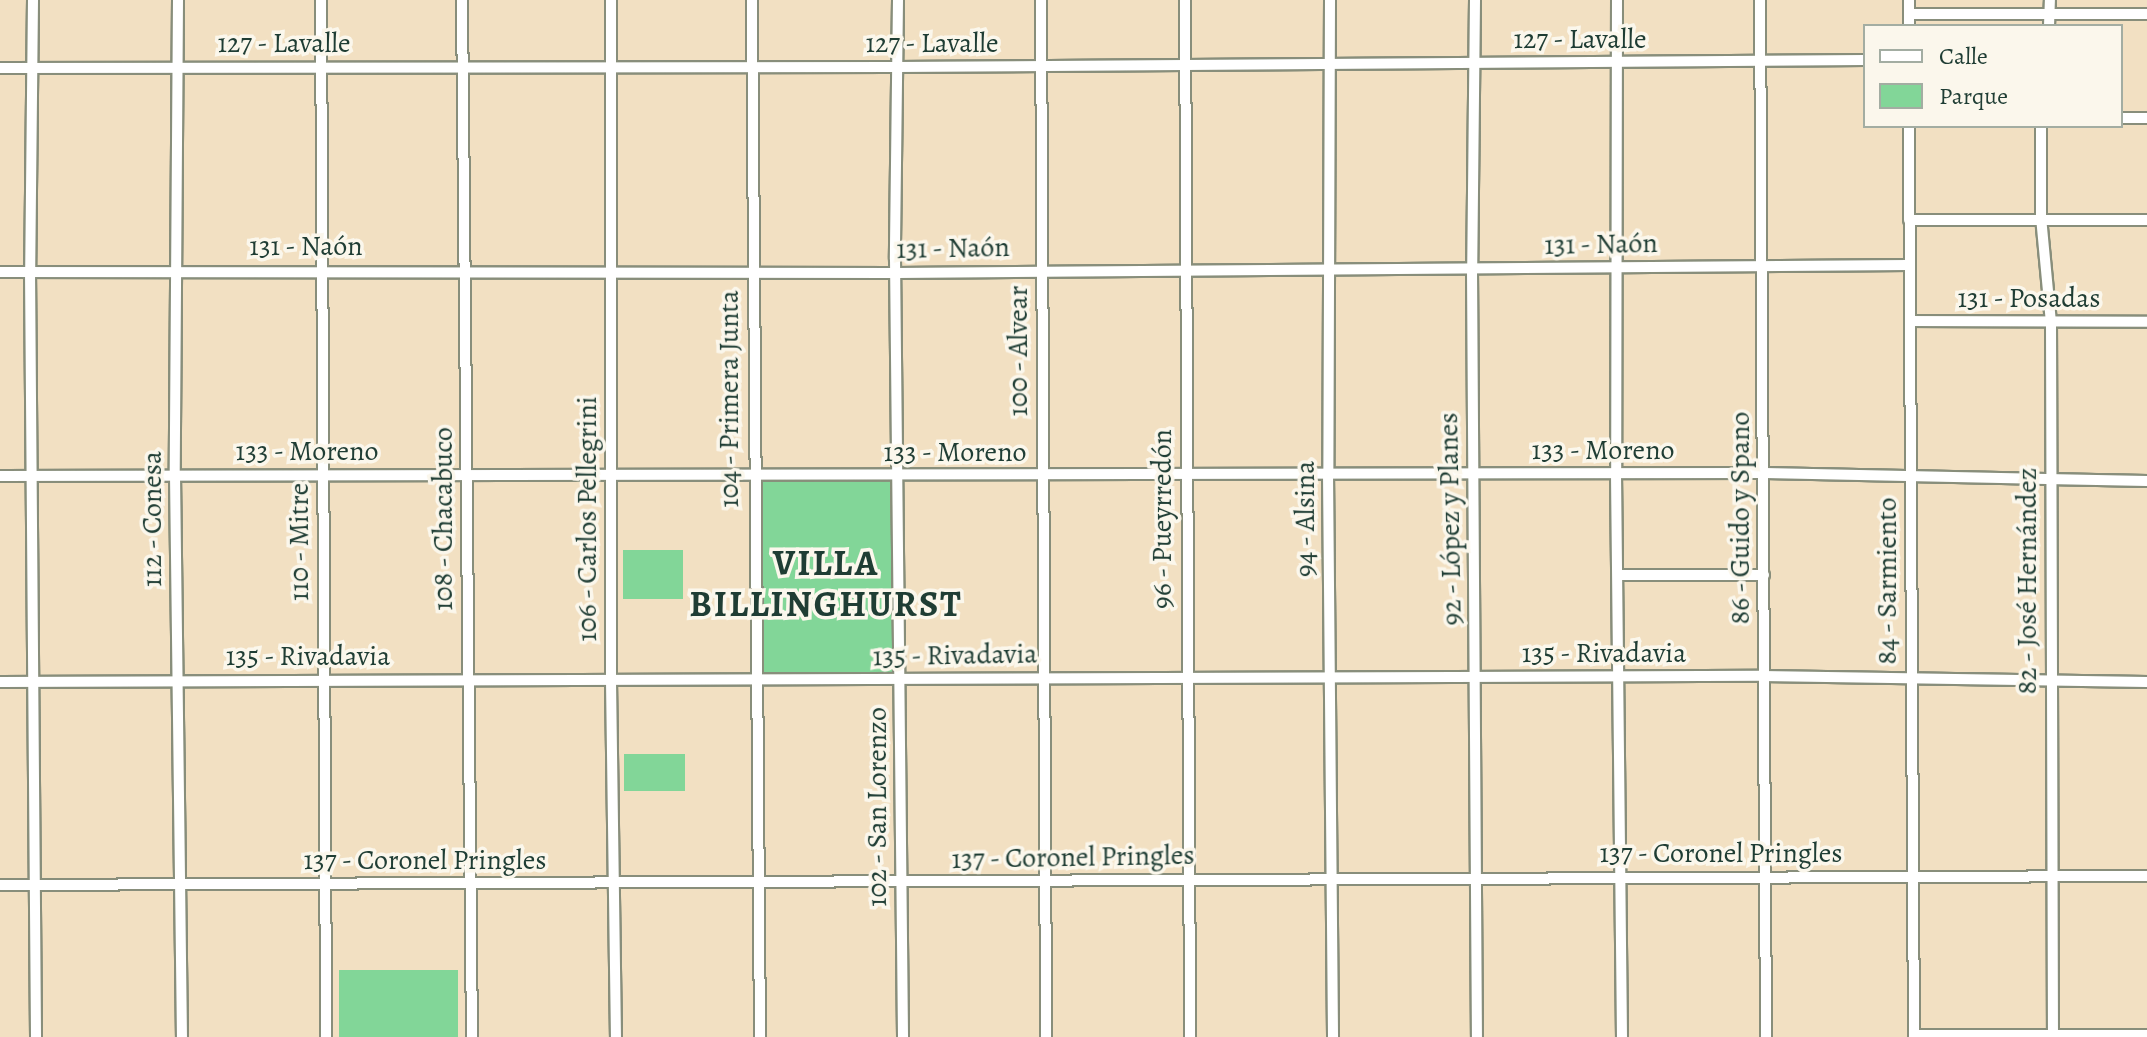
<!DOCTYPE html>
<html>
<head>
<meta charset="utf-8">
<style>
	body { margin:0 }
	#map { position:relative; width:2147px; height:1037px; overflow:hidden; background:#f2e0c2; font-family:Alegreya,serif }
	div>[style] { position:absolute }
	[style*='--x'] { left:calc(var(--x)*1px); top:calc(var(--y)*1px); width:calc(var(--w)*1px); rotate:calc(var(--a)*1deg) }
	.green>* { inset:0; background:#82d698; transform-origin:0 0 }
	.roads { filter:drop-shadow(2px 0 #888e7b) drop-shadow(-2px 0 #888e7b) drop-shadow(0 2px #888e7b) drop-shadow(0 -2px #888e7b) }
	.minor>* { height:10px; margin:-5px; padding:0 5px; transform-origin:5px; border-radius:5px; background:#fff }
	span { translate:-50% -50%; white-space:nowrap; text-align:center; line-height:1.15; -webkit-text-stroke:7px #fbf7ec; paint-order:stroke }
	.street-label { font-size:28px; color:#1f3d34 }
	.district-label { font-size:36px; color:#1f3d34; font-weight:700; letter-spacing:2px }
	.legend { position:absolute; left:1863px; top:24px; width:260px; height:104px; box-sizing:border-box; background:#fbf7ec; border:2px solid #a3ada2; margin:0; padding:10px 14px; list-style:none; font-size:24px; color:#1f3d34 }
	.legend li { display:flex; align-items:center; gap:16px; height:40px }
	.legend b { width:40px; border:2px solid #a3ada2 }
</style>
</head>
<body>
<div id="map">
	<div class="green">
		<i style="clip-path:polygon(765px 480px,890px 481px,895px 675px,762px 677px,758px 487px)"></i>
		<i style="left:623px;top:550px;width:60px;height:49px"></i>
		<i style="left:624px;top:754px;width:61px;height:37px"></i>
		<i style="left:339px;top:970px;width:119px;height:67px"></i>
	</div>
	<div class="roads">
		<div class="minor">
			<i style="--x:33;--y:0;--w:271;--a:90.6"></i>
			<i style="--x:30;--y:271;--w:766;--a:89.55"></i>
			<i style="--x:178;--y:0;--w:475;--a:90.4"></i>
			<i style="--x:175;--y:475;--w:562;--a:89.29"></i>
			<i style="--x:321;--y:0;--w:1037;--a:89.72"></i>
			<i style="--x:462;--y:0;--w:1037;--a:89.45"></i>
			<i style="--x:611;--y:0;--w:681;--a:90"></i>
			<i style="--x:611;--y:681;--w:356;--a:89.2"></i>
			<i style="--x:752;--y:0;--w:1037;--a:89.56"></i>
			<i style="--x:898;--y:0;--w:259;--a:90.7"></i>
			<i style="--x:895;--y:259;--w:778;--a:89.41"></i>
			<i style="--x:1041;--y:0;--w:1037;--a:89.72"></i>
			<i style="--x:1185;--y:0;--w:1037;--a:89.72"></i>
			<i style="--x:1330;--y:0;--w:473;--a:90.2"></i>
			<i style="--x:1328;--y:473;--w:564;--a:89.49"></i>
			<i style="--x:1475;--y:0;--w:270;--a:90.6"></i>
			<i style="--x:1472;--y:270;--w:767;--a:89.63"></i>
			<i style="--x:1617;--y:0;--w:474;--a:90.1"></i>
			<i style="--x:1616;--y:474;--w:563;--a:89.39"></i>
			<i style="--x:1760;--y:0;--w:1037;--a:89.67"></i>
			<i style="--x:1909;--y:0;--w:26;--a:90"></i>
			<i style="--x:1910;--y:14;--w:237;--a:0"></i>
			<i style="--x:2049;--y:26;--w:26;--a:-88"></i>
			<i style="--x:0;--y:68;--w:897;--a:-0.06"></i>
			<i style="--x:897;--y:67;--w:968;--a:-0.41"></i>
			<i style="--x:2121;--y:118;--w:26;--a:0"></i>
			<i style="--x:1909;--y:126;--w:911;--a:89.69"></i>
			<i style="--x:2041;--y:126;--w:91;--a:90"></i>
			<i style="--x:2041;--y:217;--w:105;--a:84.6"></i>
			<i style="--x:2051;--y:322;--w:715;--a:89.84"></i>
			<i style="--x:1909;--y:220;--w:238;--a:0"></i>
			<i style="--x:0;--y:272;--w:897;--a:0.06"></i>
			<i style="--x:897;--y:273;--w:1011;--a:-0.45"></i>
			<i style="--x:1911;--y:321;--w:236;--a:0.2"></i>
			<i style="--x:0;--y:476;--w:1765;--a:-0.1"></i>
			<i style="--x:1765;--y:473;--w:382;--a:1.2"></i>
			<i style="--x:1618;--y:575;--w:146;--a:0"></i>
			<i style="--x:0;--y:682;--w:1762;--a:-0.2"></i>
			<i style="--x:1762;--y:676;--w:385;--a:0.9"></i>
			<i style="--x:0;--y:885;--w:2147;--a:-0.24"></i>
			<i style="--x:1914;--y:1035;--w:233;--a:0"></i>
		</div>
	</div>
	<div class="street-label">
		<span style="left:1580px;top:39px">127 - Lavalle</span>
		<span style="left:284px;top:43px">127 - Lavalle</span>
		<span style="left:932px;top:43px">127 - Lavalle</span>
		<span style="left:1601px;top:244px;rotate:-1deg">131 - Naón</span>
		<span style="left:306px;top:246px">131 - Naón</span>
		<span style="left:953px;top:248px;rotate:-1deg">131 - Naón</span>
		<span style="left:2029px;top:298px">131 - Posadas</span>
		<span style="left:1018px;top:351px;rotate:-90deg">100 - Alvear</span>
		<span style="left:729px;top:399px;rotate:-90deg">104 - Primera Junta</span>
		<span style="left:1603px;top:450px">133 - Moreno</span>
		<span style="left:307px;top:451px">133 - Moreno</span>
		<span style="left:955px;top:452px">133 - Moreno</span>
		<span style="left:1740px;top:518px;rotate:-90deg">86 - Guido y Spano</span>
		<span style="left:152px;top:519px;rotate:-90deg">112 - Conesa</span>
		<span style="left:443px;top:519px;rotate:-90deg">108 - Chacabuco</span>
		<span style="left:587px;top:519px;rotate:-90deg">106 - Carlos Pellegrini</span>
		<span style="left:1162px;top:519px;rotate:-90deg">96 - Pueyrredón</span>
		<span style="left:1305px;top:519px;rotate:-90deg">94 - Alsina</span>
		<span style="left:1450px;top:519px;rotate:-91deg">92 - López y Planes</span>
		<span style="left:299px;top:542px;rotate:-90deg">110 - Mitre</span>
		<span style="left:1887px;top:581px;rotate:-90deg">84 - Sarmiento</span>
		<span style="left:2027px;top:581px;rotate:-90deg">82 - José Hernández</span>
		<span style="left:1604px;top:653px">135 - Rivadavia</span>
		<span style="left:955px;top:655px;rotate:-1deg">135 - Rivadavia</span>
		<span style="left:308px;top:656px">135 - Rivadavia</span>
		<span style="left:877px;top:807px;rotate:-90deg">102 - San Lorenzo</span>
		<span style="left:1721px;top:853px">137 - Coronel Pringles</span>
		<span style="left:1073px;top:857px;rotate:-1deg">137 - Coronel Pringles</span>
		<span style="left:425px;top:860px">137 - Coronel Pringles</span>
	</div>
	<div class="district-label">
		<span style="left:826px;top:583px">VILLA<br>BILLINGHURST</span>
	</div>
	<ul class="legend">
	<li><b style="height:10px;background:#fff"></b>Calle</li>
	<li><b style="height:22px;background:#82d698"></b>Parque</li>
	</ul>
</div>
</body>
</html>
